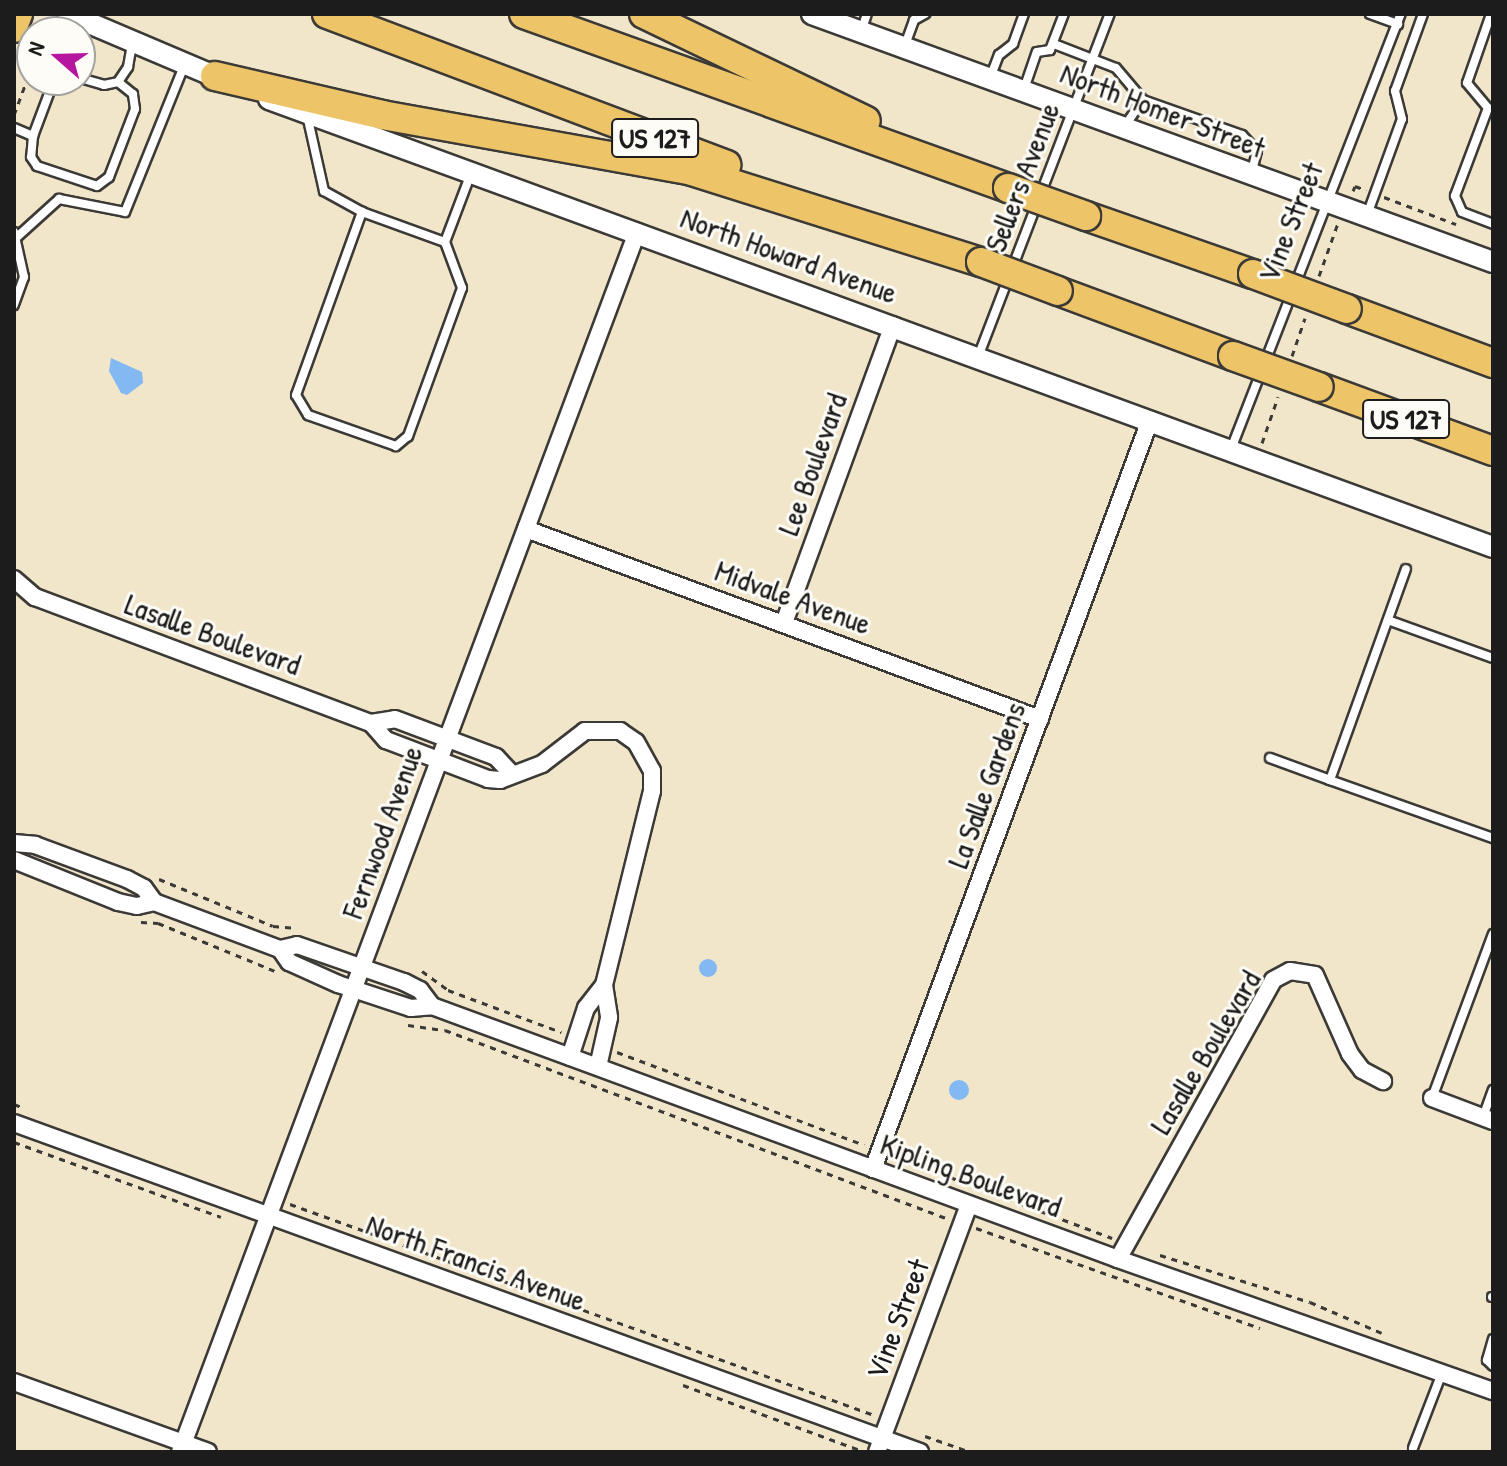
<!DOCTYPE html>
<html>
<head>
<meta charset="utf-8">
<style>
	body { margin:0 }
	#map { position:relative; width:1507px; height:1466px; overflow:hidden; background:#f1e5ca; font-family:"Patrick Hand",sans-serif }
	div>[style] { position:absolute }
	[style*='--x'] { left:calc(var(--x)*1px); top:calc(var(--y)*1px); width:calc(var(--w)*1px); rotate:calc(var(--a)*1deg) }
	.water>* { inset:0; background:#82b9f2 }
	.round { border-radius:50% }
	.path>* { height:3px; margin-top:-1.5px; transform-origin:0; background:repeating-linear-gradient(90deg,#3c3a36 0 6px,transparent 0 12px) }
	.roads { filter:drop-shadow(2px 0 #3c3a36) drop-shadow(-2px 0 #3c3a36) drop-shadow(0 2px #3c3a36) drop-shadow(0 -2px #3c3a36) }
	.service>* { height:8px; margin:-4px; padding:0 4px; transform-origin:4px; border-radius:4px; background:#fff }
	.minor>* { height:16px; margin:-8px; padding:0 8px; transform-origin:8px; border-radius:8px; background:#fff }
	.tertiary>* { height:20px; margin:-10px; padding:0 10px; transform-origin:10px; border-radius:10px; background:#fff }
	.primary>* { height:24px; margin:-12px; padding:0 12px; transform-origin:12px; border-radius:12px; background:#eec469 }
	.motorway>* { height:28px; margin:-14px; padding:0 14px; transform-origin:14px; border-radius:14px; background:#eec469 }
	.bridges { filter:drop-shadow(2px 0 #3c3a36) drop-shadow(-2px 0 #3c3a36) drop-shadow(0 2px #3c3a36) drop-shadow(0 -2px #3c3a36) }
	.motorway-bridge>* { height:28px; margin:-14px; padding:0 14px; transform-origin:14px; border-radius:14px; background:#eec469 }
	span { translate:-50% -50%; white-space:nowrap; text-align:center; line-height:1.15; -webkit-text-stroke:6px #fdfcf7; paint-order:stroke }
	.shield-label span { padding:2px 6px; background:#fdfcf7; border:2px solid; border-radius:6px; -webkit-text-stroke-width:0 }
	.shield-label { font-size:28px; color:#1c1c1c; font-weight:700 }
	.street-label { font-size:30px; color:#1c1c1c }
	.frame { position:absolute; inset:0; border:16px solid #1c1c1c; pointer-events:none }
	.north { position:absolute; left:16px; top:16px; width:80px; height:80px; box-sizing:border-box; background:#fdfcf7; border:2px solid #a3a29f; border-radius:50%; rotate:290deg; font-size:22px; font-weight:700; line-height:32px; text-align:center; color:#1c1c1c }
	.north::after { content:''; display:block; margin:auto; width:28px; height:36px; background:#b5179e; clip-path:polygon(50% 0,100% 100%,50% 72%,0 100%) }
</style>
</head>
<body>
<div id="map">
	<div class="water">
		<i style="clip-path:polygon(111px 358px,142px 372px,143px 383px,127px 395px,121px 393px,109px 371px)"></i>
		<i class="round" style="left:699px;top:959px;width:18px;height:18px"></i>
		<i class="round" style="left:949px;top:1080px;width:20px;height:20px"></i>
	</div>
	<div class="path">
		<i style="--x:49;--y:32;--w:12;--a:-81"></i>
		<i style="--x:14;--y:115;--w:52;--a:-69.8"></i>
		<i style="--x:1353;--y:191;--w:5;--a:-68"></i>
		<i style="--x:1355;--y:186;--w:12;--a:20"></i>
		<i style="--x:1384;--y:197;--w:77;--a:20.6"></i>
		<i style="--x:1319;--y:276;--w:56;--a:-70.3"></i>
		<i style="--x:1292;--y:356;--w:40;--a:-71.1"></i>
		<i style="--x:1262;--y:443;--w:49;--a:-70.8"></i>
		<i style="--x:159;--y:879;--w:123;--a:22.4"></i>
		<i style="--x:273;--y:926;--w:21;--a:5"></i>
		<i style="--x:141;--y:922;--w:17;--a:3"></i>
		<i style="--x:158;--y:923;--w:126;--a:22.3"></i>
		<i style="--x:422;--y:971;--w:32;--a:36"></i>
		<i style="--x:448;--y:990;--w:121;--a:20.4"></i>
		<i style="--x:408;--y:1025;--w:37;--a:8"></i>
		<i style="--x:445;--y:1030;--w:535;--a:20.57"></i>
		<i style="--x:617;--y:1052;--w:264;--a:20.6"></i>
		<i style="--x:14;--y:1104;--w:11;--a:22"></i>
		<i style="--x:14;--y:1142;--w:220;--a:19.9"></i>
		<i style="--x:894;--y:1156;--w:233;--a:20.6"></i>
		<i style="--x:290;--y:1204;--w:621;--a:19.86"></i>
		<i style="--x:976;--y:1228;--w:301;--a:19.4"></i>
		<i style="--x:1160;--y:1255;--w:157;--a:17.4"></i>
		<i style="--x:1310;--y:1302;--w:78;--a:23.3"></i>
		<i style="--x:683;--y:1385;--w:189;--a:20.2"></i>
		<i style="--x:925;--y:1436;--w:49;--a:19.2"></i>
	</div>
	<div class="roads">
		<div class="service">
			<i style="--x:1370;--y:14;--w:30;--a:20"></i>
			<i style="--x:1491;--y:14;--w:73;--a:109.2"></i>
			<i style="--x:1467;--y:83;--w:33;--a:50"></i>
			<i style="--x:1488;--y:108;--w:94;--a:110.6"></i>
			<i style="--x:1455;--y:196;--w:17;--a:66"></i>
			<i style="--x:1462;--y:212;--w:33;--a:21"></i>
			<i style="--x:861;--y:32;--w:19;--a:-72"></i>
			<i style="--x:1054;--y:44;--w:66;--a:21.2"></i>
			<i style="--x:1116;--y:68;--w:42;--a:49.8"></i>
			<i style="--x:905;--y:45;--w:27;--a:-70"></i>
			<i style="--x:914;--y:20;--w:13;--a:-29"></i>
			<i style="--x:80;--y:78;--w:25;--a:16"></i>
			<i style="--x:104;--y:85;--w:14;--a:-12"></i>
			<i style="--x:118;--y:82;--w:18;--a:-56"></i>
			<i style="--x:128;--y:67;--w:23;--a:-80"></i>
			<i style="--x:990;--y:78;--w:25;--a:-69"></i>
			<i style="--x:999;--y:55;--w:18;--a:-38"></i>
			<i style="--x:1013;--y:44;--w:32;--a:-70"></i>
			<i style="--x:1024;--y:89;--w:39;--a:-71"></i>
			<i style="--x:1037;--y:52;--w:13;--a:-9"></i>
			<i style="--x:1050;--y:50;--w:39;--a:-69"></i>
			<i style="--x:307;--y:115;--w:78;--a:77.4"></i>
			<i style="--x:324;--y:191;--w:43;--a:28.9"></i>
			<i style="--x:362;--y:212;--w:88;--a:19.9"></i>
			<i style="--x:445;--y:242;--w:49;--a:69.7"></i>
			<i style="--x:462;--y:288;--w:158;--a:110"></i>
			<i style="--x:408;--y:436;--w:16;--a:140"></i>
			<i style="--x:396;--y:446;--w:93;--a:-160.6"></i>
			<i style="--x:308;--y:415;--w:23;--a:-121"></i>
			<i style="--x:296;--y:395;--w:195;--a:-70.2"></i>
			<i style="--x:1124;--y:127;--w:33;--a:-55"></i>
			<i style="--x:1143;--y:100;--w:105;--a:19.5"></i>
			<i style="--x:1242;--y:135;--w:22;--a:47"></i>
			<i style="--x:1257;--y:151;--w:21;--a:104"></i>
			<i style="--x:14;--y:128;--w:21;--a:23"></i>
			<i style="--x:33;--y:136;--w:21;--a:95"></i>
			<i style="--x:31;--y:157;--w:11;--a:56"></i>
			<i style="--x:37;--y:166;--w:63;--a:18.4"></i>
			<i style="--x:97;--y:186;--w:15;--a:-37"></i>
			<i style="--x:109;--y:177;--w:73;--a:-69.1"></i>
			<i style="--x:135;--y:109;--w:15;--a:-98"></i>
			<i style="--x:133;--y:94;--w:19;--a:-141"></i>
			<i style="--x:33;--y:136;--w:60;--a:-69.4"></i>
			<i style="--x:1367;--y:215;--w:102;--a:-70"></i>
			<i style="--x:1402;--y:119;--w:29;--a:-104"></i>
			<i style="--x:1395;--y:91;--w:82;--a:-70"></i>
			<i style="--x:14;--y:232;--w:46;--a:77.5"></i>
			<i style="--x:24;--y:277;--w:30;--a:110"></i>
			<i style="--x:17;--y:237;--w:57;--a:-42.1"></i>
			<i style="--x:59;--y:199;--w:67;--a:11.1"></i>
			<i style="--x:125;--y:212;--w:157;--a:-68"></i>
			<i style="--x:445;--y:242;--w:71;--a:-69.3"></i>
			<i style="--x:978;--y:357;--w:368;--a:-69"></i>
			<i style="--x:1231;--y:449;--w:467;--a:-68.7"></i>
			<i style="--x:1388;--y:620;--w:112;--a:19.9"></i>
			<i style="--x:1270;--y:758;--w:64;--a:20.1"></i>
			<i style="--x:1330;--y:780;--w:224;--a:-70.2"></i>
			<i style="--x:1330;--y:780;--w:173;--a:19.6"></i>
			<i style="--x:1432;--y:1098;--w:175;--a:-69.6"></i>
			<i style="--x:1483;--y:1117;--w:29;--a:-70"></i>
			<i style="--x:1492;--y:1297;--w:1;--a:0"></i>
			<i style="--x:1493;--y:1339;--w:22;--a:106"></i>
			<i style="--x:1487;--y:1360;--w:8;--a:45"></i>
			<i style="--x:1413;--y:1448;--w:80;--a:-68.9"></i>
		</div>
		<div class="minor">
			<i style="--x:526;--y:529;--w:548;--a:20.29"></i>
			<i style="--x:14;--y:579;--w:28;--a:41"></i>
			<i style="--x:35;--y:597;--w:359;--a:20.6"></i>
			<i style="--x:371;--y:723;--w:23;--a:49"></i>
			<i style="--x:386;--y:740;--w:109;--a:20.9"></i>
			<i style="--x:488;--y:779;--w:12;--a:5"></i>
			<i style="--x:500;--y:780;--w:45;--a:-20.9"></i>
			<i style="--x:542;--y:764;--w:54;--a:-37.5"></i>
			<i style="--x:585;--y:731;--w:35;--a:0"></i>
			<i style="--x:620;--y:731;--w:19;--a:35"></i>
			<i style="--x:636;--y:742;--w:33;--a:61"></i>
			<i style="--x:652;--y:771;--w:20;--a:90"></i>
			<i style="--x:652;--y:791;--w:200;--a:103.9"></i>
			<i style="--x:604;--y:985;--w:33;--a:81"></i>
			<i style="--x:609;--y:1018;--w:50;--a:102.7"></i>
			<i style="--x:784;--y:623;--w:317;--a:-69.9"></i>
			<i style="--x:371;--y:723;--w:24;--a:-9"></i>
			<i style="--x:395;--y:719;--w:108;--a:20.6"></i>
			<i style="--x:496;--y:757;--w:23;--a:47"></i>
			<i style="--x:14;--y:843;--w:21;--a:5"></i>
			<i style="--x:35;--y:845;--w:98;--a:20.3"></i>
			<i style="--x:127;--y:879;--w:19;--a:28"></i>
			<i style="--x:144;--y:888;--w:17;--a:54"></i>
			<i style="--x:154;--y:902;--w:134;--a:20.5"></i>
			<i style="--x:280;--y:949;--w:17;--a:-13"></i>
			<i style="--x:297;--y:945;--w:113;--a:19.1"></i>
			<i style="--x:404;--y:982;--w:18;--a:27"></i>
			<i style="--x:420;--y:990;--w:20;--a:53"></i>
			<i style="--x:14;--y:860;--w:112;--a:22"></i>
			<i style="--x:118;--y:902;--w:19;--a:12"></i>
			<i style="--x:137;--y:906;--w:17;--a:-13"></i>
			<i style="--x:280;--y:949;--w:16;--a:55"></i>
			<i style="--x:289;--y:962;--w:54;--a:24.2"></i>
			<i style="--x:338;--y:984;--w:77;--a:18.2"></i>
			<i style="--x:411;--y:1008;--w:21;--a:-5"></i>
			<i style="--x:432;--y:1006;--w:731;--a:20.24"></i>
			<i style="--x:1118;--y:1259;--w:398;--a:19.4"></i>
			<i style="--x:570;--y:1057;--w:52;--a:-71.9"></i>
			<i style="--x:586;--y:1008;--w:29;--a:-52"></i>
			<i style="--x:1432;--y:1098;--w:65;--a:20.7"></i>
			<i style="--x:14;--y:1123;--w:964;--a:19.96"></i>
			<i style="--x:873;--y:1169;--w:799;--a:-69.7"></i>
			<i style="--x:1118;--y:1259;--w:319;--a:-60.9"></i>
			<i style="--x:1273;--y:980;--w:19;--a:-28"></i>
			<i style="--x:1290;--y:971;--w:25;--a:9"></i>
			<i style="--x:1315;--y:975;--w:86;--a:66.1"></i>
			<i style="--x:1350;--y:1054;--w:20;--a:53"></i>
			<i style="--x:1362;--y:1070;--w:24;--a:28"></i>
			<i style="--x:14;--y:1382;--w:206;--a:19.8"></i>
			<i style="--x:180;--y:1452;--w:1303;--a:-69.46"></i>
			<i style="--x:877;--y:1452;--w:264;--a:-69.6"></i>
		</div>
		<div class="tertiary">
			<i style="--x:68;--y:14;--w:174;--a:23"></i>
			<i style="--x:812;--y:14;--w:725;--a:20.01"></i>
			<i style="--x:269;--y:99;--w:1303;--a:20.1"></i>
		</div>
		<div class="primary">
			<i style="--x:14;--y:30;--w:17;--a:-69"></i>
		</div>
		<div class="motorway">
			<i style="--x:327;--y:14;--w:427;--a:20.7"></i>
			<i style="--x:524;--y:14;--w:514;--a:19.77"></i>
			<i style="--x:644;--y:14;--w:246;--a:25.7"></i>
			<i style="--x:215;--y:76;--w:171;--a:13.1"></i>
			<i style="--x:382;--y:115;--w:315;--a:10.2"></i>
			<i style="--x:692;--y:171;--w:303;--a:17.5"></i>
			<i style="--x:1086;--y:216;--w:177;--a:19.2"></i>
			<i style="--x:1058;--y:291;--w:187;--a:20.4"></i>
			<i style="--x:1347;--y:309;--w:156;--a:20.3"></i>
			<i style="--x:1319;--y:387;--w:185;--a:20.2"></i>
		</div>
	</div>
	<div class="bridges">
		<div class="motorway-bridge">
			<i style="--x:1008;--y:188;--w:83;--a:19.7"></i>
			<i style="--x:981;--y:262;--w:82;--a:20.6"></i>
			<i style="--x:1253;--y:274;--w:100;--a:20.4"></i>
			<i style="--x:1233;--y:356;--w:91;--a:19.8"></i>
		</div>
	</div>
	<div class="shield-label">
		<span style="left:655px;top:138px">US 127</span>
		<span style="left:1406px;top:419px">US 127</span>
	</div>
	<div class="street-label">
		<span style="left:1163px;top:110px;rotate:21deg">North Homer Street</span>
		<span style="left:1022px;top:177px;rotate:-69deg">Sellers Avenue</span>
		<span style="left:1290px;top:222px;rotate:-68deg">Vine Street</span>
		<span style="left:789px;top:255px;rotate:20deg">North Howard Avenue</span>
		<span style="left:812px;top:464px;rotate:-70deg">Lee Boulevard</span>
		<span style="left:793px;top:597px;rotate:20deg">Midvale Avenue</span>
		<span style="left:213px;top:634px;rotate:20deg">Lasalle Boulevard</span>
		<span style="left:986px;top:785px;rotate:-70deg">La Salle Gardens</span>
		<span style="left:382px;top:832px;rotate:-70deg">Fernwood Avenue</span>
		<span style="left:1205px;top:1052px;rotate:-59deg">Lasalle Boulevard</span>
		<span style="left:971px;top:1175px;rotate:20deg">Kipling Boulevard</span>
		<span style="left:476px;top:1262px;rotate:20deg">North Francis Avenue</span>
		<span style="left:897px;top:1319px;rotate:-69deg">Vine Street</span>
	</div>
	<div class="frame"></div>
	<div class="north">N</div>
</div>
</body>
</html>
